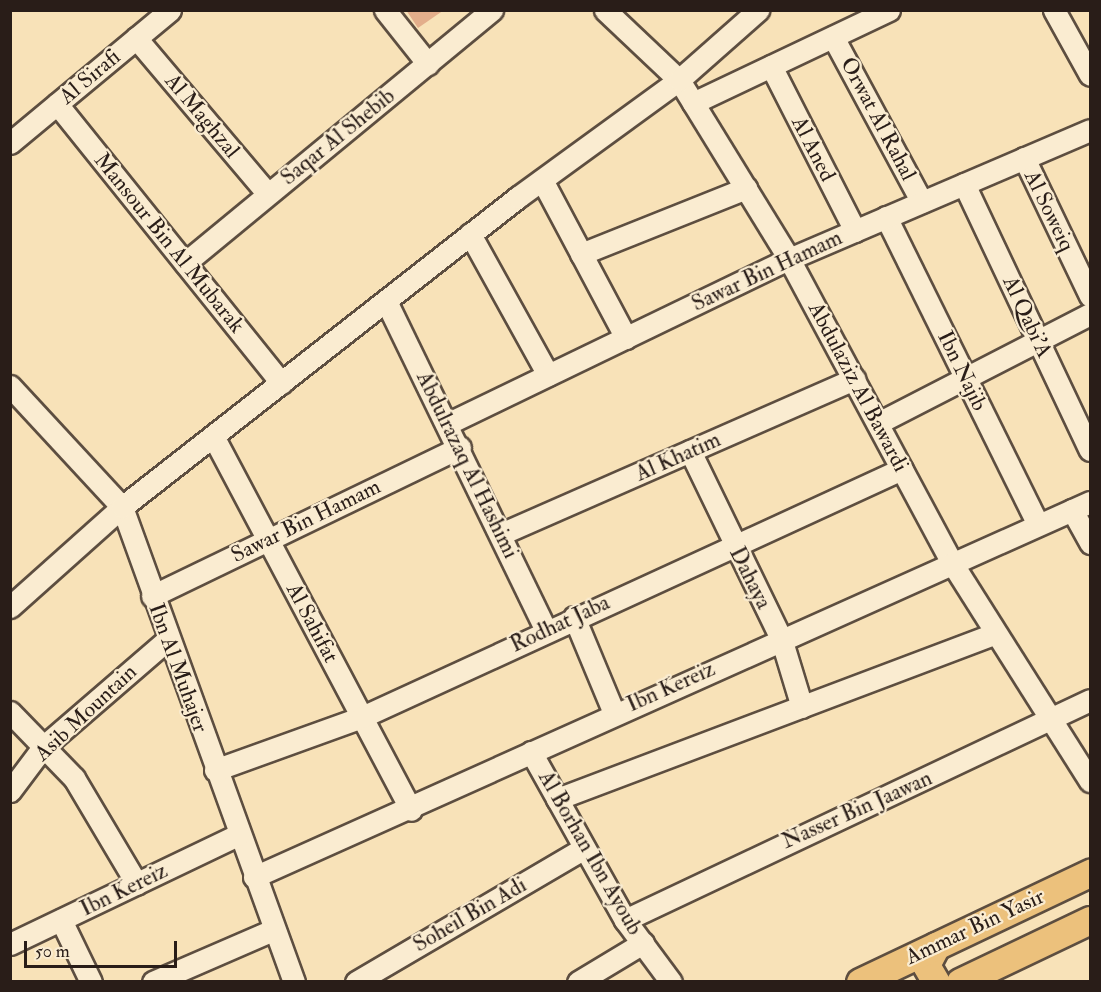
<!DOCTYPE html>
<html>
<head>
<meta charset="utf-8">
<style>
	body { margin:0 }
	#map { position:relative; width:1101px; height:992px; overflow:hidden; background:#f8e2b8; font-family:"IM FELL Double Pica",serif }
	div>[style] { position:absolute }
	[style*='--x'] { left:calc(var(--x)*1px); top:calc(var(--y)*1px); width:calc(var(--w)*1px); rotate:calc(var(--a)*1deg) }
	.building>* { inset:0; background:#e3ae8b }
	.roads { filter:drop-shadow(2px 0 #5d4e40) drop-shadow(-2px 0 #5d4e40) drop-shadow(0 2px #5d4e40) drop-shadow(0 -2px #5d4e40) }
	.minor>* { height:21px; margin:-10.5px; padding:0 10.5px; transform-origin:10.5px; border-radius:10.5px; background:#faecd1 }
	.major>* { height:27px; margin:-13.5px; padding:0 13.5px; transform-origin:13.5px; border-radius:13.5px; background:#ecc17c }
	span { translate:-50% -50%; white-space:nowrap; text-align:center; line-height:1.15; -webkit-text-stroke:4.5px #faecd1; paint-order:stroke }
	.street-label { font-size:22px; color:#291d18 }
	.frame { position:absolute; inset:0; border:12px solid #291d18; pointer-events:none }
	.scale { position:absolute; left:24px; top:941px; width:153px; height:27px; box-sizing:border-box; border:3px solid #291d18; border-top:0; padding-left:8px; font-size:18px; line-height:21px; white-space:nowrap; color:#291d18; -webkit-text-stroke:4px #faecd1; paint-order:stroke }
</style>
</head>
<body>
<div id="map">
	<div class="building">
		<i style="clip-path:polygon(406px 10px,444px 10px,418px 28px)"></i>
	</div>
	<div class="roads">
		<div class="minor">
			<i style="--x:385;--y:10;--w:69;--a:51.5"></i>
			<i style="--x:605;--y:10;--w:102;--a:43.4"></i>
			<i style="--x:679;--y:80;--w:210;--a:58.4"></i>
			<i style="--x:789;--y:259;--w:345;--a:61.8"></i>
			<i style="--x:952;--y:563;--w:258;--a:57.7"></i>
			<i style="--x:1054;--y:10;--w:74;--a:61"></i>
			<i style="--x:833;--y:37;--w:187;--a:61.7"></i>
			<i style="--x:136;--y:38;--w:204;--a:49.8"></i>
			<i style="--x:771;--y:66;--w:185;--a:63"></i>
			<i style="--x:693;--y:103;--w:217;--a:-25.4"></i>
			<i style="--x:57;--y:104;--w:358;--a:51.2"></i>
			<i style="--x:10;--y:143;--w:208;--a:-39.7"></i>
			<i style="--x:1024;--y:158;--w:153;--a:64.4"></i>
			<i style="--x:542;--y:180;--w:179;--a:62"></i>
			<i style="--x:964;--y:184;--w:294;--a:64.7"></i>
			<i style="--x:886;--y:217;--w:343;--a:63.7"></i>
			<i style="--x:470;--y:234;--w:161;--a:61"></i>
			<i style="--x:581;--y:254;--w:178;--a:-21.8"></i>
			<i style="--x:185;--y:263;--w:398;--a:-39.5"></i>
			<i style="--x:386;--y:301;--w:366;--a:64.1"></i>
			<i style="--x:10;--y:386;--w:165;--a:47.2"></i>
			<i style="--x:122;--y:507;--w:505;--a:70.09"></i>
			<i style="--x:449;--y:423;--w:377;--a:-25.8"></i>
			<i style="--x:789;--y:259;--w:327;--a:-23.2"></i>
			<i style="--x:878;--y:423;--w:238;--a:-27.2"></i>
			<i style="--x:213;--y:436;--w:423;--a:62.1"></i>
			<i style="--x:690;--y:451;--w:208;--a:64.1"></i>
			<i style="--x:781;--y:638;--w:72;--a:73.1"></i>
			<i style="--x:1072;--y:510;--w:38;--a:61"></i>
			<i style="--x:501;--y:534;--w:386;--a:-23.7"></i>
			<i style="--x:152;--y:596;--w:342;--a:-25.8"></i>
			<i style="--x:10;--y:607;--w:150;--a:-41.8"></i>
			<i style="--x:122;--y:507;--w:503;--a:-38.05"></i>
			<i style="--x:518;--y:197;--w:199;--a:-36"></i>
			<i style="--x:679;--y:80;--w:106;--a:-41.5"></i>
			<i style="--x:574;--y:617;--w:104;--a:67.4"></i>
			<i style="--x:10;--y:712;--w:92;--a:45.9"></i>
			<i style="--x:74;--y:778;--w:123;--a:59.3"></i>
			<i style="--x:531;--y:752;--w:193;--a:60.8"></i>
			<i style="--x:625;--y:920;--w:77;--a:53.4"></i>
			<i style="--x:215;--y:770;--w:156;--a:-19.8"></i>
			<i style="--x:362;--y:717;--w:594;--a:-24.67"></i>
			<i style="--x:10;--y:791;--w:55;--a:-53.1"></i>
			<i style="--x:43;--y:747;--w:164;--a:-40.8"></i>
			<i style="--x:557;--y:799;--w:469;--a:-20.7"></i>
			<i style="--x:254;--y:877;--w:916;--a:-24.16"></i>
			<i style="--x:61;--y:920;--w:69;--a:64.2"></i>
			<i style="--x:625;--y:920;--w:514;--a:-25.32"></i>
			<i style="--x:10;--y:944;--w:253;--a:-25.6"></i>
			<i style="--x:153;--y:982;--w:131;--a:-23.4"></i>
			<i style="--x:356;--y:982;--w:264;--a:-30.4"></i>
			<i style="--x:578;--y:982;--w:76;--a:-31"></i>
		</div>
		<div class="major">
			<i style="--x:936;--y:946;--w:21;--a:118"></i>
			<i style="--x:926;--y:965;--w:20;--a:60"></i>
			<i style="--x:860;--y:982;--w:255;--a:-25.4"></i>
			<i style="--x:960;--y:982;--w:144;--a:-25.5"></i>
		</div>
	</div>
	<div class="street-label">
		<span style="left:90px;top:77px;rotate:-40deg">Al Sirafi</span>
		<span style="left:202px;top:116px;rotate:50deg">Al Maghzal</span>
		<span style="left:878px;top:119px;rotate:62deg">Orwat Al Rahal</span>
		<span style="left:338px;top:137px;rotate:-39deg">Saqar Al Shebib</span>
		<span style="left:813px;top:149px;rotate:63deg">Al Aned</span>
		<span style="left:1049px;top:211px;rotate:64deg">Al Soweiq</span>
		<span style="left:169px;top:243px;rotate:51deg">Mansour Bin Al Mubarak</span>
		<span style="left:767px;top:271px;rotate:-25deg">Sawar Bin Hamam</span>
		<span style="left:1027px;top:317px;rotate:65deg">Al Qabi'A</span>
		<span style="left:962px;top:371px;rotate:64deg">Ibn Najib</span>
		<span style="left:858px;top:387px;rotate:62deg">Abdulaziz Al Bawardi</span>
		<span style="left:678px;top:457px;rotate:-24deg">Al Khatim</span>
		<span style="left:467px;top:465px;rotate:64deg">Abdulrazaq Al Hashimi</span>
		<span style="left:306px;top:521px;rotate:-26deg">Sawar Bin Hamam</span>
		<span style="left:750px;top:578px;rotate:63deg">Dahaya</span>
		<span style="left:312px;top:623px;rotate:62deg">Al Sahifat</span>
		<span style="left:560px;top:624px;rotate:-25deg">Rodhat Jaba</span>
		<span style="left:178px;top:668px;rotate:70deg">Ibn Al Muhajer</span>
		<span style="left:671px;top:687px;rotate:-24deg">Ibn Kereiz</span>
		<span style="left:86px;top:713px;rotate:-43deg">Asib Mountain</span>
		<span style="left:857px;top:810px;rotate:-24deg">Nasser Bin Jaawan</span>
		<span style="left:590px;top:853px;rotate:60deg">Al Borhan Ibn Ayoub</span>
		<span style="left:124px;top:890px;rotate:-26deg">Ibn Kereiz</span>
		<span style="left:470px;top:915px;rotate:-30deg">Soheil Bin Adi</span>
		<span style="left:975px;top:927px;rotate:-25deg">Ammar Bin Yasir</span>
	</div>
	<div class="frame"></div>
	<div class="scale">50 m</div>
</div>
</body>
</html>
